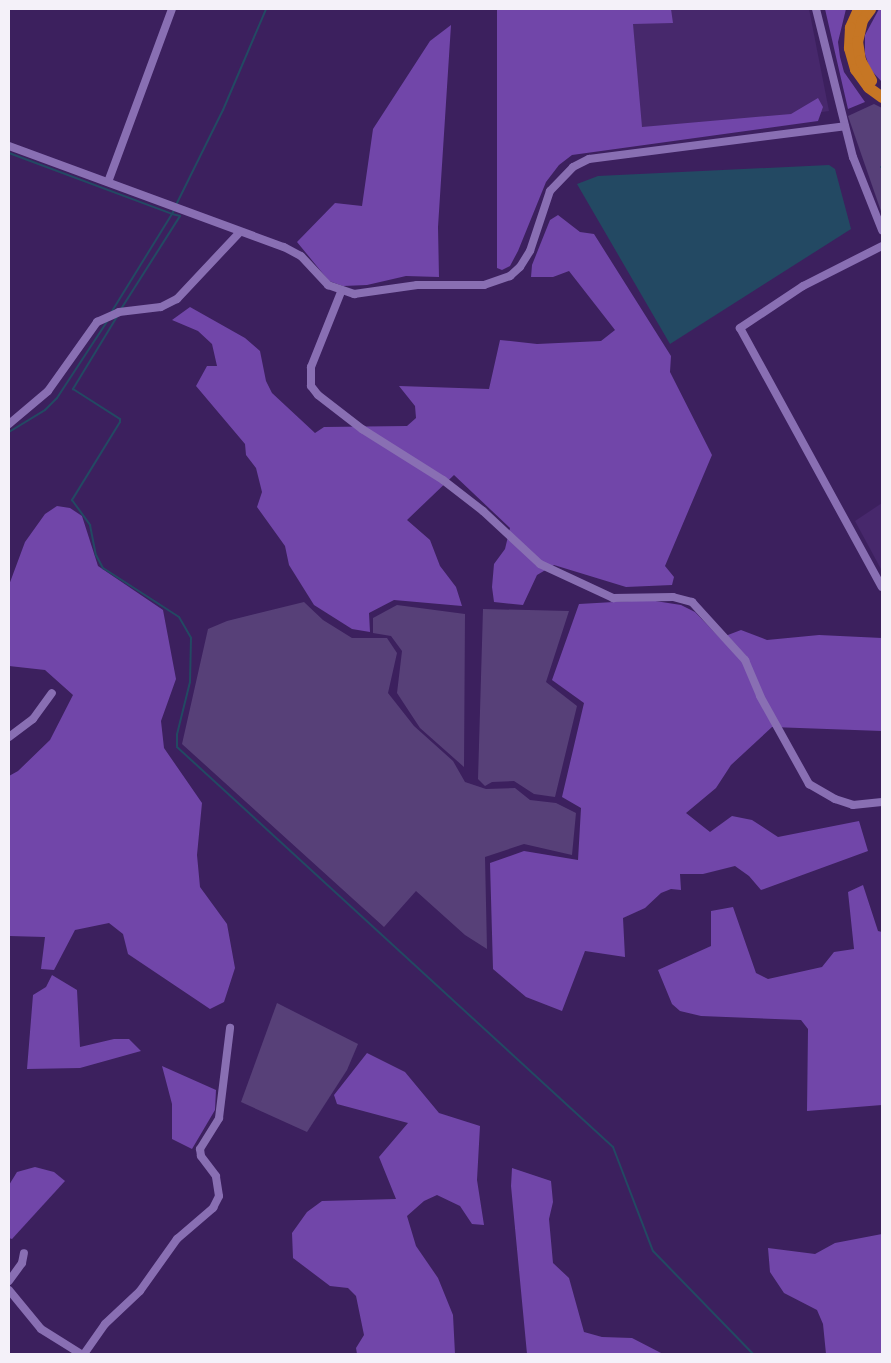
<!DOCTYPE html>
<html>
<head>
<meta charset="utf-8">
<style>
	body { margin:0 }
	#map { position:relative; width:891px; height:1363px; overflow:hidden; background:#3c205e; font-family:"Alegreya Sans",sans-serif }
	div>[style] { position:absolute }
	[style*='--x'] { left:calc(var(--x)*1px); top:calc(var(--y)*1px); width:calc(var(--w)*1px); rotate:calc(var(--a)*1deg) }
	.built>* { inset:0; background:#47286c }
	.green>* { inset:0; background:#574078 }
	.forest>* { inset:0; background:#7146a9 }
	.water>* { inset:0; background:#234963 }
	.stream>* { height:2px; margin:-1px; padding:0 1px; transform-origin:1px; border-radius:1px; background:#234963 }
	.minor>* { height:8px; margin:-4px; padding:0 4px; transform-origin:4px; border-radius:4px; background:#896fb3 }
	.highway>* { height:11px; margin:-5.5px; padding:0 5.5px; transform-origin:5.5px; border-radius:5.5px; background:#c67624 }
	span { translate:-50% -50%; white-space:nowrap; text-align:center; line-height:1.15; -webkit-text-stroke:4.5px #3c205e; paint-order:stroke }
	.frame { position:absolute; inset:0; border:10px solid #f4f1f9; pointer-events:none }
</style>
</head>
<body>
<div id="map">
	<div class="built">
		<i style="clip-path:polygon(557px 9px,809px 9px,829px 111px,572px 147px)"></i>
		<i style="clip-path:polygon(882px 503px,882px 571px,855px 521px)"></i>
	</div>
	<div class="green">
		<i style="clip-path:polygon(874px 104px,882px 108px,882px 214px,848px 116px)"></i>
		<i style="clip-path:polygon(304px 602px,323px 620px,352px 638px,387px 638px,397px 653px,388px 693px,414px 726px,453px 761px,465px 782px,486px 789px,515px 788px,530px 800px,556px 803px,576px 813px,572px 855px,524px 844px,485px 857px,487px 949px,465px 935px,416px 891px,384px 927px,182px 744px,208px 629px,227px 621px)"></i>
		<i style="clip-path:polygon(397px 605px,465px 614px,464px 767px,420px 728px,397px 693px,402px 651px,391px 636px,373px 633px,373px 618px)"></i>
		<i style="clip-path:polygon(483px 609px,569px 611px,546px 682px,577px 706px,555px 797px,534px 794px,514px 781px,492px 782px,485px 786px,478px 779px)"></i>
		<i style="clip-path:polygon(277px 1003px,358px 1044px,347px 1070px,307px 1132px,241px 1102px)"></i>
	</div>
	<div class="forest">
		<i style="clip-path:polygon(497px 9px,671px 9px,673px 23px,633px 24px,642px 127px,791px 114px,818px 98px,823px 107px,818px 121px,572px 155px,559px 165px,546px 182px,518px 251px,510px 266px,502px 270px,497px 268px)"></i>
		<i style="clip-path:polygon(825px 9px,846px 9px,838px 42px,840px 57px,844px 72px,865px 102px,848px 109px)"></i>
		<i style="clip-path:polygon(879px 9px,882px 9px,882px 82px,870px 69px,865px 54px,865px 35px)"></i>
		<i style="clip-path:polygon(451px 25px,438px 227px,439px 277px,406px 276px,367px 285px,343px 286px,329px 281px,297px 242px,335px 203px,362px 206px,373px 129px,430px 41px)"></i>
		<i style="clip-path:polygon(558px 215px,580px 232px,594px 234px,671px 356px,670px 372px,712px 455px,665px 566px,674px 577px,672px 585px,626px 587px,554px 565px,537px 575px,523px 605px,494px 602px,492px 587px,494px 564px,505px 549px,510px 528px,454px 475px,407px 520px,430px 540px,440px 566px,456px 587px,462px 606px,394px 600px,369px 613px,370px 632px,352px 629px,314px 605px,289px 565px,285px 546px,257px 507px,262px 492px,256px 468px,246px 455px,245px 444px,196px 386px,207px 366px,217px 366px,212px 344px,198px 331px,172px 320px,190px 307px,245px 338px,260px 351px,266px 381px,272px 393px,315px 433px,324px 427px,407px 426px,416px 418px,415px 406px,399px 386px,489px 389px,500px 340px,537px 344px,601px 341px,615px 330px,569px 271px,553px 277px,531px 277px,532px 265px,550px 220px)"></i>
		<i style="clip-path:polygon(57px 506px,70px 508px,82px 516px,98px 566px,163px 610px,176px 679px,161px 721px,164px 748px,202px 803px,197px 855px,200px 887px,227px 924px,235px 968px,224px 1002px,210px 1009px,128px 954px,123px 934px,109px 923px,75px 930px,54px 970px,41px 969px,45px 937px,9px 936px,9px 776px,18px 771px,50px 740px,73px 695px,45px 670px,9px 666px,9px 585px,25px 542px,45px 514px)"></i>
		<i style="clip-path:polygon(649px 600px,681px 605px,695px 612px,720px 638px,741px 630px,767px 640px,819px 635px,882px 638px,882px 731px,772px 727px,731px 765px,716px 788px,686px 813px,710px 832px,732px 816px,752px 820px,778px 837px,859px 821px,868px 851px,761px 890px,749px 876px,735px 866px,703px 874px,680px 874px,681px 890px,671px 889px,661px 893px,645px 908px,623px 918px,625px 957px,585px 951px,562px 1011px,526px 997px,493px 969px,490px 863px,524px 851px,578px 860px,581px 808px,562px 797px,584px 703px,552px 680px,579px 604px)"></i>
		<i style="clip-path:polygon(863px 885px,878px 931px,882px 932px,882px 1105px,807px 1111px,808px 1029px,801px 1020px,701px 1016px,680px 1011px,672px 1004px,658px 970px,711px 946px,711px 911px,733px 907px,756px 973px,768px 979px,822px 967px,834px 952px,854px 949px,848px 892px)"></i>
		<i style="clip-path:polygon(52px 975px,77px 990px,80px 1047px,114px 1039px,129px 1039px,141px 1051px,80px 1068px,27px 1069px,33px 995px,46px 987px)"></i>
		<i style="clip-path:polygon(367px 1053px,405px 1072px,439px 1113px,480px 1126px,477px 1180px,484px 1225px,472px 1224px,460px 1206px,437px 1195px,424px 1201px,407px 1216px,416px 1246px,438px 1278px,453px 1315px,455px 1354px,357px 1354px,356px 1348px,364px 1335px,356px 1296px,348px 1288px,330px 1286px,293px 1258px,292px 1233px,307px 1212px,322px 1201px,396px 1199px,379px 1157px,408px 1123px,337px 1104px,334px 1095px)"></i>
		<i style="clip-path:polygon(162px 1066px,216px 1090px,215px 1110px,192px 1149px,172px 1139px,172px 1104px)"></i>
		<i style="clip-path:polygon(35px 1167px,54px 1172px,65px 1181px,12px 1239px,9px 1238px,9px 1185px,17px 1172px)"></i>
		<i style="clip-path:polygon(512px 1168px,551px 1181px,553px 1202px,549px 1219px,553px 1263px,569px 1278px,584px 1332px,602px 1337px,632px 1338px,663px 1354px,527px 1354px,511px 1186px)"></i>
		<i style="clip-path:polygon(882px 1234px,882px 1354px,826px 1354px,823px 1324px,817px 1310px,784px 1293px,770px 1272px,768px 1248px,815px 1254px,835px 1243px)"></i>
	</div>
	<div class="water">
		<i style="clip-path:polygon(829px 165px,835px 169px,851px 229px,670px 344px,577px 184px,598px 176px)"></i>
	</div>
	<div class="stream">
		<i style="--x:9;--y:153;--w:174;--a:20.5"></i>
		<i style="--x:172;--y:214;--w:114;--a:121.7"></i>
		<i style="--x:881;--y:167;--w:1;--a:0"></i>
		<i style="--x:176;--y:205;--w:106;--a:-63.7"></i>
		<i style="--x:223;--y:110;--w:110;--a:-66.9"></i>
		<i style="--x:121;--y:309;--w:110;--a:-57.6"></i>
		<i style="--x:180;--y:216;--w:8;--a:-166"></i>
		<i style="--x:172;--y:214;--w:4;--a:-63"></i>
		<i style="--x:118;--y:315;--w:87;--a:121.3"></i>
		<i style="--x:73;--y:389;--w:56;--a:32.6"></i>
		<i style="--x:120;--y:419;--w:3;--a:90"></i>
		<i style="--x:120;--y:422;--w:92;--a:121.6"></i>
		<i style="--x:72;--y:500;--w:31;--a:54"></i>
		<i style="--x:90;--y:525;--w:31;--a:79"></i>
		<i style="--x:96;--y:555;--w:15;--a:62"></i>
		<i style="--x:103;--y:568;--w:90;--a:32.8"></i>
		<i style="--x:179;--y:617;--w:24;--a:60"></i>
		<i style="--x:191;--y:638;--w:44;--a:91.3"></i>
		<i style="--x:190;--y:682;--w:54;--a:104"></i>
		<i style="--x:177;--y:734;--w:13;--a:90"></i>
		<i style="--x:177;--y:747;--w:592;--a:42.53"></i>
		<i style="--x:613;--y:1147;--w:111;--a:69"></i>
		<i style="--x:653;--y:1251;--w:144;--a:45.8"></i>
		<i style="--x:9;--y:432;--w:42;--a:-31.4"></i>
		<i style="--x:45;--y:410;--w:17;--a:-45"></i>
		<i style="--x:57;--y:398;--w:93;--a:-56.8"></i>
	</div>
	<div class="minor">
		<i style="--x:816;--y:9;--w:153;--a:76"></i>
		<i style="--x:853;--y:157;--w:79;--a:68.3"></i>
		<i style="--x:9;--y:146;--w:293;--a:20.2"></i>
		<i style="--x:284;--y:247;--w:19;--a:28"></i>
		<i style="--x:301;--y:256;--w:40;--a:47"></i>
		<i style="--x:328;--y:285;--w:28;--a:19"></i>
		<i style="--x:354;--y:294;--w:64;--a:-8.1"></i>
		<i style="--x:417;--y:285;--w:67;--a:0"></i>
		<i style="--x:484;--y:285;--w:28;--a:-19"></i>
		<i style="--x:510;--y:276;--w:13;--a:-42"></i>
		<i style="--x:520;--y:267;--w:19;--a:-58"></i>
		<i style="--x:530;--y:251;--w:63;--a:-71.6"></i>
		<i style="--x:550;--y:191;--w:33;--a:-46"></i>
		<i style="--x:573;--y:167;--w:18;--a:-27"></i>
		<i style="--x:589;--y:159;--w:258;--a:-7.3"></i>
		<i style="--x:108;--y:182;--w:184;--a:-69.7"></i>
		<i style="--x:882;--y:246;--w:89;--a:153.1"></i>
		<i style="--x:803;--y:286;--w:76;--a:146.3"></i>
		<i style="--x:740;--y:328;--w:295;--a:61.3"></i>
		<i style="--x:341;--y:292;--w:81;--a:111.8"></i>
		<i style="--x:311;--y:367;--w:19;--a:90"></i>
		<i style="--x:311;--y:386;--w:11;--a:52"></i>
		<i style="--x:318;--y:395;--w:56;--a:37.7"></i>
		<i style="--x:362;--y:429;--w:96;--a:32.2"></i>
		<i style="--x:443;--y:480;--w:51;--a:37.8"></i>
		<i style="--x:483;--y:511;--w:78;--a:42.9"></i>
		<i style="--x:540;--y:564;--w:81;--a:25"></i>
		<i style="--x:613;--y:598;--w:60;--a:-1"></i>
		<i style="--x:673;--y:597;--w:20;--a:15"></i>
		<i style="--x:692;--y:602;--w:79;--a:47.6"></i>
		<i style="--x:745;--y:660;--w:39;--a:67"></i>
		<i style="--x:760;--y:696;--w:101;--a:60.9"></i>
		<i style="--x:809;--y:784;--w:30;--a:30"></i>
		<i style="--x:835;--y:799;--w:19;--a:18"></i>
		<i style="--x:853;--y:805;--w:29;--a:-6"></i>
		<i style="--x:9;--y:424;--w:51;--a:-40.2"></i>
		<i style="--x:48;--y:391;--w:85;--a:-54.6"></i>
		<i style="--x:97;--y:322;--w:24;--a:-24"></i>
		<i style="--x:119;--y:312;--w:42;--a:-6.8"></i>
		<i style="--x:161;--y:307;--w:18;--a:-27"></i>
		<i style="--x:177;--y:299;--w:92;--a:-46.8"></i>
		<i style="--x:9;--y:737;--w:30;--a:-37"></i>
		<i style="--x:33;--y:719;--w:32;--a:-54"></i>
		<i style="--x:9;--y:1281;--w:22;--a:-54"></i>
		<i style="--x:22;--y:1263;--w:10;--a:-79"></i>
		<i style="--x:9;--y:1290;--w:50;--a:50.6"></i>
		<i style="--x:41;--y:1329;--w:47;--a:32"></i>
		<i style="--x:84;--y:1354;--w:37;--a:-55"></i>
		<i style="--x:105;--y:1324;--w:48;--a:-43.3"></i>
		<i style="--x:140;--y:1291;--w:64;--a:-54.6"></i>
		<i style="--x:177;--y:1239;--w:48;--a:-40.7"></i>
		<i style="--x:213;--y:1208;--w:13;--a:-63"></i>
		<i style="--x:219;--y:1196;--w:20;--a:-99"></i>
		<i style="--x:216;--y:1176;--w:25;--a:-127"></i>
		<i style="--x:201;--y:1156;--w:7;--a:-98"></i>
		<i style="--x:200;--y:1149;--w:36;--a:-58"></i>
		<i style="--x:219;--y:1118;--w:91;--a:-83"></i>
	</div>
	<div class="highway">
		<i style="--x:858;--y:9;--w:20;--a:114"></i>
		<i style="--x:850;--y:27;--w:21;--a:93"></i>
		<i style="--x:849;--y:48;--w:22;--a:74"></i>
		<i style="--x:855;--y:69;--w:22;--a:54"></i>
		<i style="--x:868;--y:87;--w:17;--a:36"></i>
		<i style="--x:870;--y:9;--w:14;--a:126"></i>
		<i style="--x:862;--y:20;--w:22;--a:103"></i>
		<i style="--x:857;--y:41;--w:19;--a:81"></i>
		<i style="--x:860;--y:60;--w:23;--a:61"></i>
	</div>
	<div class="frame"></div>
</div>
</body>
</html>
